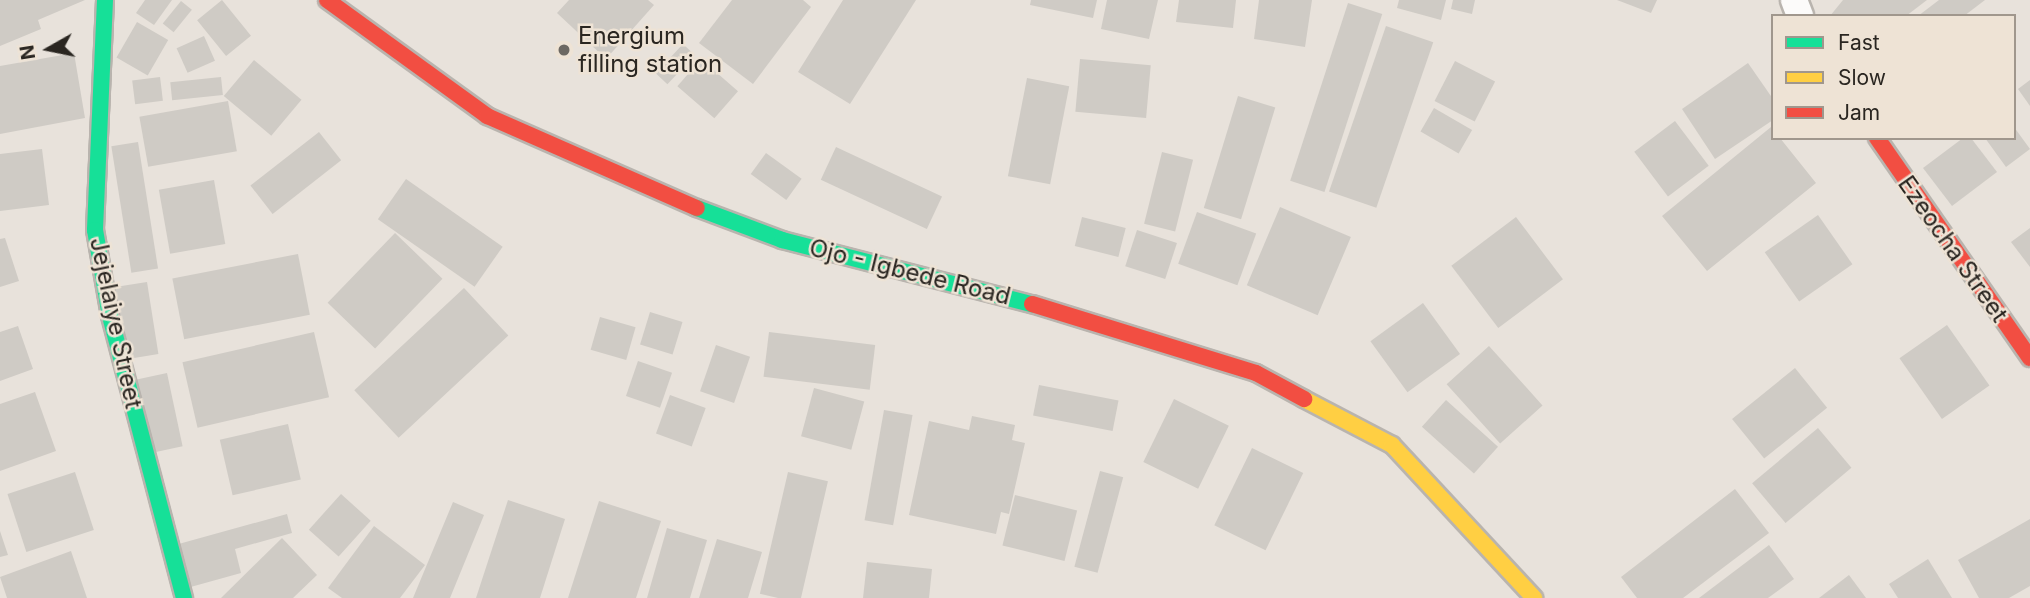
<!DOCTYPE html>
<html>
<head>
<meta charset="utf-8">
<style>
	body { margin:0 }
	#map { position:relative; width:2030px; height:598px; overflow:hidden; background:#e8e2db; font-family:Inter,sans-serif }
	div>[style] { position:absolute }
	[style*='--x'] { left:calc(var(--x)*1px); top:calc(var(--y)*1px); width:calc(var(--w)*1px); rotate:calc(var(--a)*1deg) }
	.building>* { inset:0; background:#cfcbc5; transform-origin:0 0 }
	.roads { filter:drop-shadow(2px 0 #b9b4ae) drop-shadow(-2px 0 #b9b4ae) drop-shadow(0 2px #b9b4ae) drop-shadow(0 -2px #b9b4ae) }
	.street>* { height:26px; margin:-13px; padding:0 13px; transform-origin:13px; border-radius:13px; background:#fcfbfa }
	.fast>* { height:16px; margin:-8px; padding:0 8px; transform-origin:8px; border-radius:8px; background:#16e098 }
	.slow>* { height:16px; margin:-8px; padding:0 8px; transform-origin:8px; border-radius:8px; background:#ffcf43 }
	.jam>* { height:16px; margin:-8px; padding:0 8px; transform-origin:8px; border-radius:8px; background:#f24e42 }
	.dots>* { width:19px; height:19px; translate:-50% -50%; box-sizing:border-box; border:4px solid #eee3d5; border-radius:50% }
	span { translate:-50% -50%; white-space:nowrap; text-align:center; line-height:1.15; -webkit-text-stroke:5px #eee3d5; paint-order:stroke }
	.poi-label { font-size:24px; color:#2a2621 }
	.left { translate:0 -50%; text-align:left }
	.street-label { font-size:24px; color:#2a2621 }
	.legend { position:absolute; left:1771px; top:14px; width:245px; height:126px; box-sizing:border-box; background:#eee3d5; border:2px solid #a0978d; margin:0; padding:9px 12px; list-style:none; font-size:21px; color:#2a2621 }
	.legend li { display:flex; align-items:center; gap:14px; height:35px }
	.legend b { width:35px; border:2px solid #a0978d }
	.north { position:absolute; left:14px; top:14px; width:70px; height:70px; -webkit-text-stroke:5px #eee3d5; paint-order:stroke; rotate:261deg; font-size:19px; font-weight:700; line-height:28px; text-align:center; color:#2a2621 }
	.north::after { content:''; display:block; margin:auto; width:24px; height:32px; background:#2a2621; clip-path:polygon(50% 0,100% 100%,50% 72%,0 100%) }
</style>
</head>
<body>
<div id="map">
	<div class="building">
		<i style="clip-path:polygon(0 0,85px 0,38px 20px,41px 29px,0 46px)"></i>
		<i style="clip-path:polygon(145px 0,172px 0,154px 25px,136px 13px)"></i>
		<i style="left:222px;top:0;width:46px;height:32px;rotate:51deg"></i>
		<i style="clip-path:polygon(569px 0,648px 0,654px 5px,606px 59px,557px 13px)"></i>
		<i style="clip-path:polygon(732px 0,803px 0,811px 7px,753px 84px,699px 43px)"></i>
		<i style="clip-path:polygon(843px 0,916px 0,850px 104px,798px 72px)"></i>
		<i style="clip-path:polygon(1031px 0,1097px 0,1093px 18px,1030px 5px)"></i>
		<i style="clip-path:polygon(1107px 0,1158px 0,1149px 39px,1101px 29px)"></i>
		<i style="clip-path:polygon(1179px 0,1236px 0,1233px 28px,1176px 22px)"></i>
		<i style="clip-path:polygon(1259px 0,1312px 0,1305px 47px,1254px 39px)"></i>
		<i style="clip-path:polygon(1399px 0,1446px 0,1441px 20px,1397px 8px)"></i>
		<i style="clip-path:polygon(1453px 0,1475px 0,1472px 14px,1451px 9px)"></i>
		<i style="clip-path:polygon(1617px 0,1657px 0,1651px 13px)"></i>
		<i style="clip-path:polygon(1843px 0,1927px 0,1906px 16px,1830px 16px)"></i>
		<i style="clip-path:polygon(1939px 0,1985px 0,1964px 16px,1918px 16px)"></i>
		<i style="left:181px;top:1px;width:14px;height:29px;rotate:39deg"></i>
		<i style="left:1348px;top:3px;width:36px;height:187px;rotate:18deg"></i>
		<i style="left:137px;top:22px;width:36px;height:41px;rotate:30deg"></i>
		<i style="left:1386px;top:26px;width:50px;height:175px;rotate:19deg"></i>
		<i style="left:204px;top:36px;width:27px;height:30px;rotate:66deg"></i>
		<i style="left:683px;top:44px;width:16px;height:40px;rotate:43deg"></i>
		<i style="clip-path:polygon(74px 53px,85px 118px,0 134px,0 66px)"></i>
		<i style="left:701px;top:59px;width:49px;height:36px;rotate:41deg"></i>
		<i style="left:1080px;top:59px;width:71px;height:53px;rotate:5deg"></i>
		<i style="left:254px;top:60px;width:62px;height:47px;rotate:40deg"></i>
		<i style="left:1455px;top:61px;width:45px;height:45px;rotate:27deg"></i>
		<i style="clip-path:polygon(1748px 63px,1773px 99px,1773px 120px,1715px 159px,1682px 109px)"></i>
		<i style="left:160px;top:77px;width:24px;height:28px;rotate:83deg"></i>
		<i style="left:221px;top:77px;width:18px;height:51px;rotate:84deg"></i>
		<i style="left:1027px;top:78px;width:43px;height:100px;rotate:11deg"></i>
		<i style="clip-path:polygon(2030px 80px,2030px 106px,2018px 89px)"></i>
		<i style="left:1238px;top:96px;width:39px;height:117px;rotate:17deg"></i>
		<i style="left:228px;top:101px;width:51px;height:90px;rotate:80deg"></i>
		<i style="left:1434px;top:108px;width:44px;height:27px;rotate:30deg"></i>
		<i style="left:1675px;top:121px;width:56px;height:51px;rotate:53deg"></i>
		<i style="clip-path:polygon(1771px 127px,1773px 138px,1780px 138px,1816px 183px,1707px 271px,1662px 216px)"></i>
		<i style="clip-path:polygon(2014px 127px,2030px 149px,2006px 167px,1985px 138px,2014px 138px)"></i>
		<i style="left:319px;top:132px;width:36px;height:87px;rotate:52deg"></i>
		<i style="clip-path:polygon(1963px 138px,1971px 138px,1997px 172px,1952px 206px,1923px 168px)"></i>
		<i style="left:138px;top:142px;width:128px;height:27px;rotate:81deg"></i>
		<i style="left:836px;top:147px;width:117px;height:36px;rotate:25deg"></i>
		<i style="clip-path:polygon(42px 149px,49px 205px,0 211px,0 154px)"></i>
		<i style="left:1162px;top:152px;width:32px;height:74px;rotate:14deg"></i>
		<i style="left:766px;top:153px;width:44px;height:26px;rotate:36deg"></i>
		<i style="left:406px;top:179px;width:118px;height:49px;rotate:35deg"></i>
		<i style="left:214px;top:180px;width:65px;height:56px;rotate:80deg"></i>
		<i style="left:1280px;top:207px;width:77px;height:85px;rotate:23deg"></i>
		<i style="left:1197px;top:212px;width:63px;height:55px;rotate:20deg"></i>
		<i style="left:1818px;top:215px;width:60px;height:65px;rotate:55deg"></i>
		<i style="left:1082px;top:217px;width:45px;height:30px;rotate:14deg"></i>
		<i style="left:1516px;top:217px;width:78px;height:81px;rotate:53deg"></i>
		<i style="clip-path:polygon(2030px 228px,2030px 267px,2011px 242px)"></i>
		<i style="left:1137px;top:230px;width:42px;height:38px;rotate:18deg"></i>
		<i style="left:395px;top:233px;width:66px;height:97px;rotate:44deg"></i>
		<i style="clip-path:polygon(5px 238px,19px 281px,0 287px,0 239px)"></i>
		<i style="left:298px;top:254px;width:62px;height:128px;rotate:79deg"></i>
		<i style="left:147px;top:282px;width:73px;height:37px;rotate:81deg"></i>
		<i style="left:464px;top:288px;width:65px;height:150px;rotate:47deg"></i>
		<i style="left:1423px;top:303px;width:63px;height:65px;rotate:54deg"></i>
		<i style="left:650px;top:312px;width:34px;height:34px;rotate:17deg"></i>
		<i style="left:600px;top:317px;width:37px;height:34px;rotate:16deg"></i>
		<i style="left:1947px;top:325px;width:74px;height:58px;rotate:55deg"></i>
		<i style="clip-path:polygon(18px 326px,33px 369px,0 381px,0 332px)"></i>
		<i style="left:314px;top:332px;width:67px;height:135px;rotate:77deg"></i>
		<i style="left:769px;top:332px;width:107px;height:45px;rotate:7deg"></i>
		<i style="left:716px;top:345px;width:36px;height:49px;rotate:19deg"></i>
		<i style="left:1489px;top:346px;width:80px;height:57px;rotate:48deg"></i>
		<i style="left:638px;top:361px;width:36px;height:37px;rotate:19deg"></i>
		<i style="left:1795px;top:368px;width:51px;height:81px;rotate:51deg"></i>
		<i style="left:167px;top:373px;width:75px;height:38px;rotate:78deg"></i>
		<i style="left:1039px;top:385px;width:81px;height:31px;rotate:11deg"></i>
		<i style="left:814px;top:388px;width:52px;height:50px;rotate:15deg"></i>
		<i style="clip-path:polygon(35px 392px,56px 451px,0 471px,0 404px)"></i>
		<i style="left:670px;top:395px;width:38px;height:41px;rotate:20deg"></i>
		<i style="left:1174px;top:399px;width:61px;height:70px;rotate:26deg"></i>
		<i style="left:1446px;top:400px;width:70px;height:36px;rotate:42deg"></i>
		<i style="left:884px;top:410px;width:29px;height:112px;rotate:10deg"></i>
		<i style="clip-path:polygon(972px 416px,1015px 425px,1012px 440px,1025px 443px,1009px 514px,1001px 512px,996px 534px,909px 515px,929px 421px,969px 430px)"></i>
		<i style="left:288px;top:424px;width:57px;height:70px;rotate:77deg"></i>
		<i style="left:1818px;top:428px;width:52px;height:86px;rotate:50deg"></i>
		<i style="left:1252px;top:448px;width:57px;height:86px;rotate:26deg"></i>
		<i style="left:1100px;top:471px;width:24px;height:99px;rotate:15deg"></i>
		<i style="left:75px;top:472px;width:61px;height:71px;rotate:72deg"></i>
		<i style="left:788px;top:472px;width:41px;height:125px;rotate:13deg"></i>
		<i style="clip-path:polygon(1735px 489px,1769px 533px,1683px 598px,1637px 598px,1621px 577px)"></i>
		<i style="left:341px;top:494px;width:40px;height:48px;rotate:42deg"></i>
		<i style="left:1015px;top:495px;width:64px;height:52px;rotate:14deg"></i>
		<i style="clip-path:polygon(508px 500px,565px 519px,540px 598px,476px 598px)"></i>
		<i style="clip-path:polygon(599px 501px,661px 521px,636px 598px,568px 598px)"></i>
		<i style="clip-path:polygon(453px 502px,484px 515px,450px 598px,413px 598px)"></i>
		<i style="clip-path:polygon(287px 514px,292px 533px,235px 549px,241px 573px,187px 588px,175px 545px)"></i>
		<i style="clip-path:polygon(2030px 519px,2030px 586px,2009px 598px,1979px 598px,1958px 560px)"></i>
		<i style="clip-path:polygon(374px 526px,425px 565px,400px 598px,342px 598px,328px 588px)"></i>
		<i style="clip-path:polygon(667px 528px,707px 540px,690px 598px,647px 598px)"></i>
		<i style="clip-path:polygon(0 531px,8px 555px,0 557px)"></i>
		<i style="clip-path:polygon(282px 538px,317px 575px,293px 598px,221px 598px)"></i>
		<i style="clip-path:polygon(717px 539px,762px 552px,748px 598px,699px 598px)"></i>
		<i style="clip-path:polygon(1769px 545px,1794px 579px,1768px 598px,1699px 598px)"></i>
		<i style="clip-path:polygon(71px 551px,87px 598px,7px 598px,0 577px)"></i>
		<i style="clip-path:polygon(1928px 559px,1952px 598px,1898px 598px,1889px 584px)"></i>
		<i style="clip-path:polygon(867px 562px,932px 569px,929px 598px,863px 598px)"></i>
		<i style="clip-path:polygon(1849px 575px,1866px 598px,1819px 598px)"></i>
	</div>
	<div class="roads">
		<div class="street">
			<i style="--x:1794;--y:0;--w:17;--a:69"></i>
		</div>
		<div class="fast">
			<i style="--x:105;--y:0;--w:230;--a:92.5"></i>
			<i style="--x:95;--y:230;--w:87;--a:80.1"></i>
			<i style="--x:110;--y:316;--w:292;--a:75.3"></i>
			<i style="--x:697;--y:208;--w:91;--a:20.6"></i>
			<i style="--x:782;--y:240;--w:258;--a:14.4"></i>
		</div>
		<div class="slow">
			<i style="--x:1304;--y:399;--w:99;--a:27.6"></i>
			<i style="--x:1392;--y:445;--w:209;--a:47.1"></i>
		</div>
		<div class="jam">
			<i style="--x:327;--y:0;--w:198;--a:35.9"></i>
			<i style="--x:487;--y:116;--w:229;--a:23.7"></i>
			<i style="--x:1877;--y:138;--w:268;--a:55.2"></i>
			<i style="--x:1032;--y:304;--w:234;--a:17.1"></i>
			<i style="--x:1256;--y:373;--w:55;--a:28.4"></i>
		</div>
	</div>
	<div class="dots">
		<i style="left:564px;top:50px;background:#6c6862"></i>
	</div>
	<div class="poi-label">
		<span class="left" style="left:578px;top:50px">Energium<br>filling station</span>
	</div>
	<div class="street-label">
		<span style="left:1953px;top:249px;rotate:55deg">Ezeocha Street</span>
		<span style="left:910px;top:272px;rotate:14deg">Ojo - Igbede Road</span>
		<span style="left:116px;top:323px;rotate:78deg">Jejelaiye Street</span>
	</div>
	<ul class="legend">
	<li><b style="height:9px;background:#16e098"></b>Fast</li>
	<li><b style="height:9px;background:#ffcf43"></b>Slow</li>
	<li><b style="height:9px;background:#f24e42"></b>Jam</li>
	</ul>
	<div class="north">N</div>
</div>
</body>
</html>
